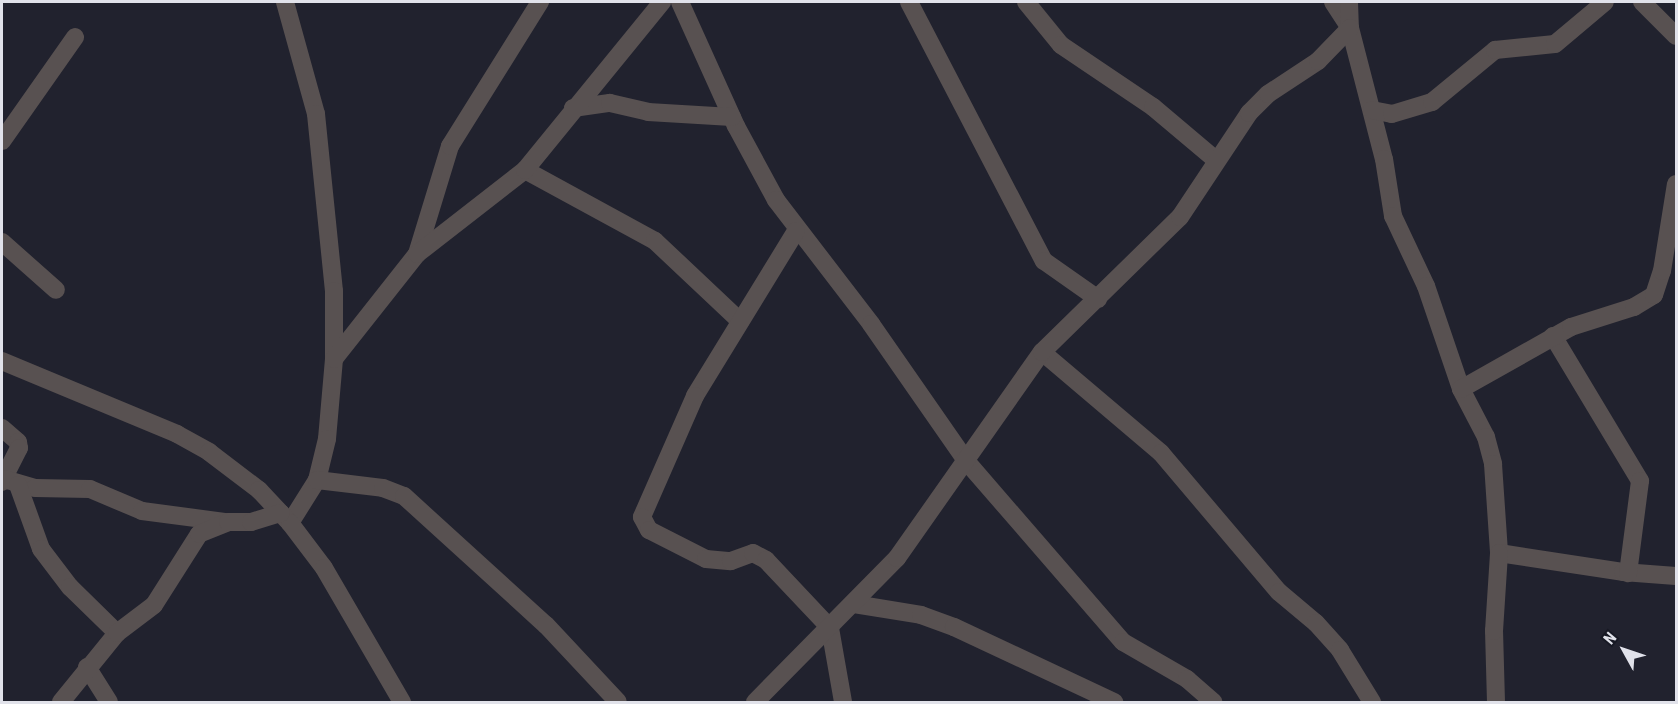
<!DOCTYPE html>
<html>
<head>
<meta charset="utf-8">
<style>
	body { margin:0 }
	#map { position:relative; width:1678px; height:704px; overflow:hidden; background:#21222e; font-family:"Roboto Condensed",sans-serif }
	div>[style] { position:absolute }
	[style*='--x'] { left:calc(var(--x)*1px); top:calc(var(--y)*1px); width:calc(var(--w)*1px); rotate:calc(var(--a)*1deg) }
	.minor>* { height:18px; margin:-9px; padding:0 9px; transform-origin:9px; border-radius:9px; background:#585151 }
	span { translate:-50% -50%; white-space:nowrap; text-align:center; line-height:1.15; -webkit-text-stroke:5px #171924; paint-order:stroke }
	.frame { position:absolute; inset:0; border:3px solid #e1e2ea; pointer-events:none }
	.north { position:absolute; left:1594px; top:620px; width:60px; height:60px; -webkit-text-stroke:4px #171924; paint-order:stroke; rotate:310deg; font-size:16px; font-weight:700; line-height:24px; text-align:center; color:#e1e2ea }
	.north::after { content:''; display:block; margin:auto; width:21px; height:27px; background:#e1e2ea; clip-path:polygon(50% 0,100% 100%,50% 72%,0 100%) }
</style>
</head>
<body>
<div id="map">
	<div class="minor">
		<i style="--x:285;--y:2;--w:116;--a:74.5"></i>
		<i style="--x:316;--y:114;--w:178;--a:84.2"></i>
		<i style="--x:334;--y:291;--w:68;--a:90"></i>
		<i style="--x:334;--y:359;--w:80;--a:95"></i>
		<i style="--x:327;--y:439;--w:42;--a:103.7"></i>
		<i style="--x:317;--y:480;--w:51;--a:122.1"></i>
		<i style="--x:680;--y:2;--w:136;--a:65.7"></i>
		<i style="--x:736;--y:126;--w:84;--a:61.6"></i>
		<i style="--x:776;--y:200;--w:156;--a:52.5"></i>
		<i style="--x:871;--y:324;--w:168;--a:55.2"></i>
		<i style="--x:967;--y:462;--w:238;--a:49.1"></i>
		<i style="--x:1123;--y:642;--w:74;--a:30"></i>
		<i style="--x:1187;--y:679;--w:35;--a:41"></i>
		<i style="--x:909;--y:2;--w:292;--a:62.5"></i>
		<i style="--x:1044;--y:261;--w:66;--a:35.1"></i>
		<i style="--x:1026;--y:2;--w:55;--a:50.9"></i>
		<i style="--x:1061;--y:45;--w:111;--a:34"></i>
		<i style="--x:1153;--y:107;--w:82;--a:40.1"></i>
		<i style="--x:1333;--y:2;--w:30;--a:57"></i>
		<i style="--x:1349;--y:2;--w:26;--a:88"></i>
		<i style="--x:1350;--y:28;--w:135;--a:75.5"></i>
		<i style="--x:1384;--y:159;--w:58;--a:81"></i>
		<i style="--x:1393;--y:216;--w:77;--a:64.8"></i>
		<i style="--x:1426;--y:286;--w:109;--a:71.2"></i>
		<i style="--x:1461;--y:389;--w:54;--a:62.5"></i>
		<i style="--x:1486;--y:437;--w:28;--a:75"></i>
		<i style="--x:1493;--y:464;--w:89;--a:86.1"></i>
		<i style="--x:1499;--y:553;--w:125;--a:8.7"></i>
		<i style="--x:1623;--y:572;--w:53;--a:4.3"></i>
		<i style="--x:1642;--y:2;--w:48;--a:45"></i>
		<i style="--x:573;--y:108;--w:37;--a:-8"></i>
		<i style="--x:610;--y:103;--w:39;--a:13"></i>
		<i style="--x:648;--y:112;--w:84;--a:3.4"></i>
		<i style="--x:1372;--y:110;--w:20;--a:11"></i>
		<i style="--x:1392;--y:114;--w:42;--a:-16.7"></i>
		<i style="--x:1432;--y:102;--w:82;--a:-39.5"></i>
		<i style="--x:1495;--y:50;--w:60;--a:-5.7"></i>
		<i style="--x:1555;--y:44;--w:65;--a:-40"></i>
		<i style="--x:2;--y:141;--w:127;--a:-54.9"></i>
		<i style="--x:525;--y:170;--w:148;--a:28.6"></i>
		<i style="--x:655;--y:241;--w:117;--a:43.3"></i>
		<i style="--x:796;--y:231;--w:193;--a:121.5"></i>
		<i style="--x:695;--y:396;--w:132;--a:113.7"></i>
		<i style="--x:642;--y:517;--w:15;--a:62"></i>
		<i style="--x:649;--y:530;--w:64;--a:27"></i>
		<i style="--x:706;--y:559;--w:25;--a:5"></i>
		<i style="--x:731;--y:561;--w:23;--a:-20"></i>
		<i style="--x:753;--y:553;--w:15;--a:28"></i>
		<i style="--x:766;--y:560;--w:93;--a:46.7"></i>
		<i style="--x:830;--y:628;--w:75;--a:80"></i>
		<i style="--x:2;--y:242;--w:72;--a:41.6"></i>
		<i style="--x:417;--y:254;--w:113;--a:-73"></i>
		<i style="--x:450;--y:146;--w:170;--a:-58"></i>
		<i style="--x:1553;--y:336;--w:169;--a:59"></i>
		<i style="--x:1640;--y:481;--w:93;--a:97.4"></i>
		<i style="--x:1042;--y:352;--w:156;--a:40.3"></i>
		<i style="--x:1161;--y:453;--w:182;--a:49.7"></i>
		<i style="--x:1279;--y:592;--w:48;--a:40"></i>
		<i style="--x:1316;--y:623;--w:36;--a:48"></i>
		<i style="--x:1340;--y:650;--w:61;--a:58.4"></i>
		<i style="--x:334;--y:359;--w:134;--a:-51.7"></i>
		<i style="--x:417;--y:254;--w:137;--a:-37.9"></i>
		<i style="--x:525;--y:170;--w:217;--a:-50.8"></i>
		<i style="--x:2;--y:361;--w:190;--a:22.6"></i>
		<i style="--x:177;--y:434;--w:37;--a:29"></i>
		<i style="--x:209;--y:452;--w:63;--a:37.2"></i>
		<i style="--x:259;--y:490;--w:45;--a:46.8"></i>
		<i style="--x:290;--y:523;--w:56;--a:52.9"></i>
		<i style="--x:324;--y:568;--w:155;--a:59.8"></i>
		<i style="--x:1461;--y:389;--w:126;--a:-29.4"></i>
		<i style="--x:1571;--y:327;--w:66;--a:-17.6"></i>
		<i style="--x:1634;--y:307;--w:23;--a:-31"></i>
		<i style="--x:1654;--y:295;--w:25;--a:-72"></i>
		<i style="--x:1662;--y:271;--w:88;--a:-80.9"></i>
		<i style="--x:2;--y:428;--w:21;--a:41"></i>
		<i style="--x:18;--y:442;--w:6;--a:81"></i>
		<i style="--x:19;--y:448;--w:38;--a:117"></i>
		<i style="--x:4;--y:479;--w:32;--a:16"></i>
		<i style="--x:35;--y:488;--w:55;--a:1"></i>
		<i style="--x:90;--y:489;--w:56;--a:22.9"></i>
		<i style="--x:142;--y:511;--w:85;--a:7.5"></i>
		<i style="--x:317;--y:480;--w:66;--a:6.9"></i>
		<i style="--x:383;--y:488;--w:22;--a:21"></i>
		<i style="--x:404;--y:496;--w:192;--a:42.3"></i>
		<i style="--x:546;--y:625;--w:105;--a:46.9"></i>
		<i style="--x:18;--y:485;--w:68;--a:70.2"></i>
		<i style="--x:41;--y:549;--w:48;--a:52.7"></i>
		<i style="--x:70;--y:587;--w:66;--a:44.4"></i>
		<i style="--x:854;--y:604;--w:68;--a:9.3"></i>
		<i style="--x:921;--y:615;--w:35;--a:20"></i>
		<i style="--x:954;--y:627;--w:177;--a:25.1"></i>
		<i style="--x:87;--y:667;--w:41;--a:57.8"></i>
		<i style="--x:61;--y:702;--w:89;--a:-50.9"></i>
		<i style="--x:117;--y:633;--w:46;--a:-37.1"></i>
		<i style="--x:154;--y:605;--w:84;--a:-57.6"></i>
		<i style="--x:199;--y:534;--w:31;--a:-22"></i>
		<i style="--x:228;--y:522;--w:23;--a:0"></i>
		<i style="--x:251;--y:522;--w:31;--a:-17"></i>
		<i style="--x:755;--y:702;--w:202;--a:-45.4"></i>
		<i style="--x:897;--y:558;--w:252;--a:-54.9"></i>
		<i style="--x:1042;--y:352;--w:193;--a:-44.4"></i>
		<i style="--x:1180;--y:217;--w:125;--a:-56.4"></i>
		<i style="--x:1249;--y:113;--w:27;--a:-45"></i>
		<i style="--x:1268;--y:94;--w:60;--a:-33.4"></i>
		<i style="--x:1318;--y:61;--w:46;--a:-45.9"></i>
		<i style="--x:1496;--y:702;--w:71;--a:-91.6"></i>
		<i style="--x:1494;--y:631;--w:78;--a:-86.3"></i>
	</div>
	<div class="frame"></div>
	<div class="north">N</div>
</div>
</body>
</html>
